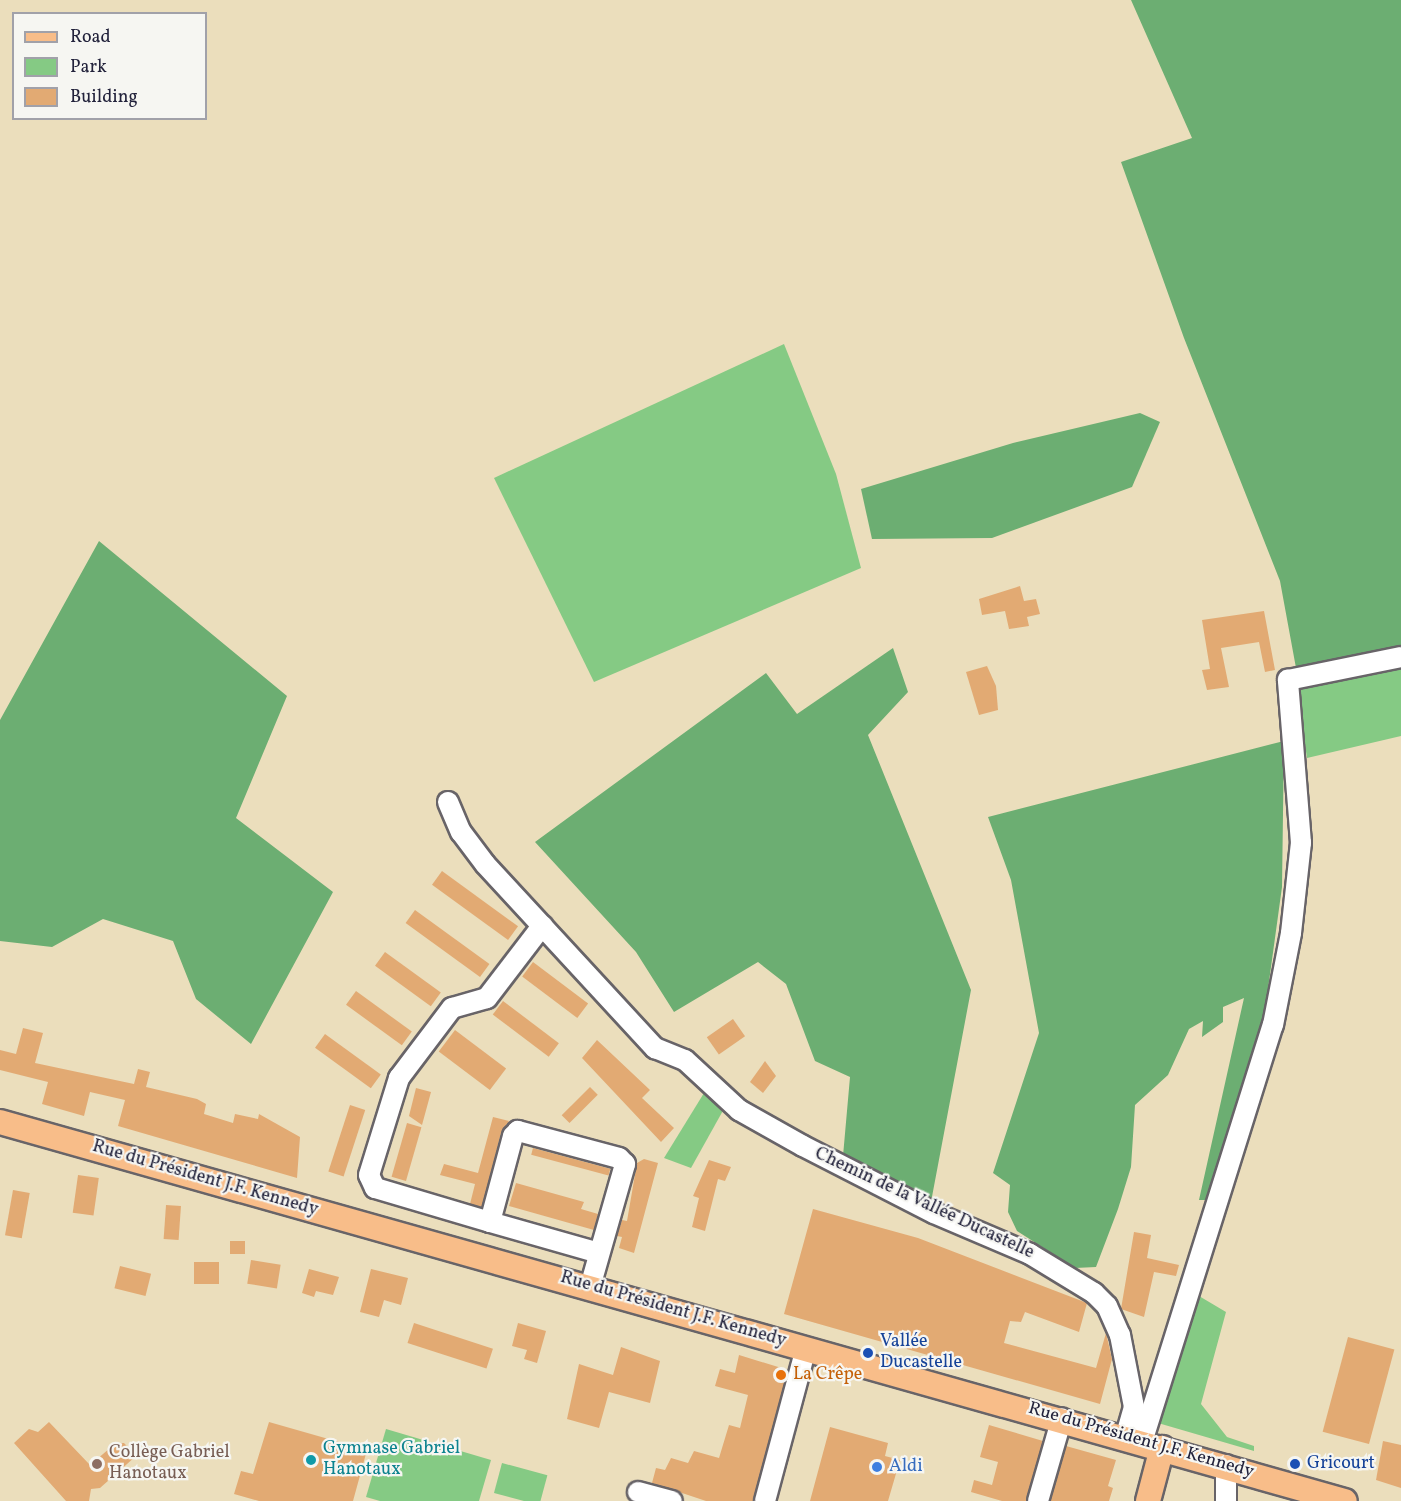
<!DOCTYPE html>
<html>
<head>
<meta charset="utf-8">
<style>
	body { margin:0 }
	#map { position:relative; width:1401px; height:1501px; overflow:hidden; background:#ebdebc; font-family:Vollkorn,serif }
	div>[style] { position:absolute }
	[style*='--x'] { left:calc(var(--x)*1px); top:calc(var(--y)*1px); width:calc(var(--w)*1px); rotate:calc(var(--a)*1deg) }
	.green>* { inset:0; background:#85ca84; transform-origin:0 0 }
	.forest>* { inset:0; background:#6cae72 }
	.building>* { inset:0; background:#e2aa73; transform-origin:0 0 }
	.roads { filter:drop-shadow(2px 0 #686468) drop-shadow(-2px 0 #686468) drop-shadow(0 2px #686468) drop-shadow(0 -2px #686468) }
	.minor>* { height:20px; margin:-10px; padding:0 10px; transform-origin:10px; border-radius:10px; background:#fff }
	.major>* { height:24px; margin:-12px; padding:0 12px; transform-origin:12px; border-radius:12px; background:#f8bd89 }
	.dots>* { width:16px; height:16px; translate:-50% -50%; box-sizing:border-box; border:3px solid #f6f6f2; border-radius:50% }
	span { translate:-50% -50%; white-space:nowrap; text-align:center; line-height:1.15; -webkit-text-stroke:4.5px #f6f6f2; paint-order:stroke }
	.street-label { font-size:18px; color:#22223b }
	.transit-label { font-size:18px; color:#164399 }
	.left { translate:0 -50%; text-align:left }
	.food-label { font-size:18px; color:#c56008 }
	.culture-label { font-size:18px; color:#0d838f }
	.education-label { font-size:18px; color:#785e54 }
	.shop-label { font-size:18px; color:#366cbe }
	.legend { position:absolute; left:12px; top:12px; width:195px; height:108px; box-sizing:border-box; background:#f6f6f2; border:2px solid #a1a1a9; margin:0; padding:8px 10px; list-style:none; font-size:18px; color:#22223b }
	.legend li { display:flex; align-items:center; gap:12px; height:30px }
	.legend b { width:30px; border:2px solid #a1a1a9 }
</style>
</head>
<body>
<div id="map">
	<div class="green">
		<i style="clip-path:polygon(784px 344px,836px 474px,861px 568px,594px 682px,494px 478px)"></i>
		<i style="clip-path:polygon(1401px 666px,1401px 736px,1307px 758px,1296px 686px)"></i>
		<i style="clip-path:polygon(704px 1093px,725px 1107px,691px 1168px,664px 1158px)"></i>
		<i style="clip-path:polygon(1199px 1296px,1226px 1312px,1201px 1404px,1227px 1437px,1254px 1446px,1254px 1451px,1158px 1423px)"></i>
		<i style="clip-path:polygon(386px 1429px,491px 1460px,479px 1501px,380px 1501px,366px 1497px)"></i>
		<i style="left:502px;top:1463px;width:47px;height:31px;rotate:15deg"></i>
	</div>
	<div class="forest">
		<i style="clip-path:polygon(1131px 0,1401px 0,1401px 647px,1296px 668px,1280px 581px,1184px 338px,1121px 162px,1192px 138px)"></i>
		<i style="clip-path:polygon(1140px 413px,1160px 422px,1132px 487px,992px 538px,872px 539px,861px 489px,1013px 443px)"></i>
		<i style="clip-path:polygon(99px 541px,287px 696px,236px 818px,333px 892px,251px 1044px,196px 999px,173px 941px,103px 919px,52px 947px,0 941px,0 720px)"></i>
		<i style="clip-path:polygon(893px 648px,908px 692px,868px 735px,971px 990px,931px 1202px,843px 1156px,850px 1077px,815px 1061px,786px 984px,758px 962px,674px 1012px,636px 952px,535px 842px,766px 673px,797px 714px)"></i>
		<i style="clip-path:polygon(1284px 741px,1282px 887px,1263px 1025px,1208px 1200px,1199px 1200px,1244px 998px,1223px 1007px,1223px 1022px,1202px 1037px,1203px 1021px,1189px 1029px,1168px 1075px,1135px 1105px,1131px 1167px,1118px 1209px,1096px 1267px,1075px 1268px,1017px 1231px,1008px 1212px,1010px 1185px,993px 1173px,1039px 1033px,1011px 880px,988px 817px)"></i>
	</div>
	<div class="building">
		<i style="clip-path:polygon(1020px 586px,1024px 601px,1036px 599px,1040px 614px,1027px 617px,1029px 626px,1009px 629px,1005px 611px,982px 615px,979px 599px)"></i>
		<i style="clip-path:polygon(1264px 611px,1275px 670px,1265px 672px,1259px 642px,1221px 648px,1229px 687px,1207px 690px,1202px 670px,1210px 669px,1202px 620px)"></i>
		<i style="clip-path:polygon(987px 666px,996px 686px,998px 710px,979px 715px,966px 672px)"></i>
		<i style="left:442px;top:871px;width:94px;height:17px;rotate:36deg"></i>
		<i style="left:415px;top:910px;width:92px;height:16px;rotate:36deg"></i>
		<i style="left:385px;top:952px;width:69px;height:17px;rotate:36deg"></i>
		<i style="left:533px;top:962px;width:69px;height:18px;rotate:37deg"></i>
		<i style="left:356px;top:991px;width:69px;height:17px;rotate:36deg"></i>
		<i style="left:503px;top:1001px;width:70px;height:17px;rotate:37deg"></i>
		<i style="left:733px;top:1019px;width:21px;height:32px;rotate:55deg"></i>
		<i style="clip-path:polygon(23px 1028px,43px 1033px,35px 1063px,134px 1084px,138px 1069px,150px 1072px,146px 1087px,197px 1099px,206px 1104px,204px 1114px,233px 1123px,235px 1114px,258px 1119px,259px 1114px,300px 1137px,297px 1178px,118px 1126px,125px 1100px,90px 1092px,84px 1116px,42px 1104px,48px 1082px,0 1070px,0 1050px,16px 1054px)"></i>
		<i style="left:455px;top:1030px;width:64px;height:27px;rotate:37deg"></i>
		<i style="left:325px;top:1034px;width:69px;height:17px;rotate:36deg"></i>
		<i style="clip-path:polygon(597px 1040px,650px 1090px,642px 1098px,674px 1128px,661px 1142px,582px 1058px)"></i>
		<i style="clip-path:polygon(765px 1061px,776px 1076px,763px 1093px,750px 1082px)"></i>
		<i style="left:590px;top:1087px;width:11px;height:40px;rotate:45deg"></i>
		<i style="clip-path:polygon(416px 1088px,431px 1092px,422px 1125px,409px 1116px)"></i>
		<i style="left:350px;top:1105px;width:16px;height:70px;rotate:18deg"></i>
		<i style="clip-path:polygon(493px 1117px,509px 1121px,501px 1133px,482px 1207px,470px 1204px,475px 1184px,440px 1175px,444px 1164px,478px 1173px)"></i>
		<i style="left:407px;top:1123px;width:15px;height:56px;rotate:16deg"></i>
		<i style="left:533px;top:1148px;width:80px;height:7px;rotate:15deg"></i>
		<i style="clip-path:polygon(644px 1159px,658px 1163px,634px 1253px,619px 1248px,622px 1237px,617px 1236px,622px 1220px,627px 1221px,637px 1163px)"></i>
		<i style="clip-path:polygon(709px 1160px,731px 1167px,725px 1181px,718px 1179px,705px 1231px,692px 1227px,699px 1198px,693px 1196px)"></i>
		<i style="left:78px;top:1175px;width:21px;height:38px;rotate:8deg"></i>
		<i style="clip-path:polygon(516px 1183px,584px 1202px,581px 1209px,598px 1214px,594px 1230px,509px 1206px)"></i>
		<i style="left:13px;top:1190px;width:17px;height:46px;rotate:10deg"></i>
		<i style="left:166px;top:1205px;width:15px;height:34px;rotate:4deg"></i>
		<i style="clip-path:polygon(813px 1209px,918px 1238px,1087px 1303px,1079px 1332px,1025px 1312px,1021px 1322px,1010px 1321px,1004px 1343px,1096px 1368px,1106px 1333px,1112px 1359px,1100px 1404px,784px 1314px)"></i>
		<i style="clip-path:polygon(1134px 1232px,1151px 1235px,1147px 1258px,1179px 1265px,1176px 1276px,1154px 1272px,1144px 1317px,1121px 1309px)"></i>
		<i style="left:230px;top:1241px;width:15px;height:13px"></i>
		<i style="left:251px;top:1260px;width:30px;height:24px;rotate:9deg"></i>
		<i style="left:194px;top:1262px;width:25px;height:22px"></i>
		<i style="left:120px;top:1266px;width:32px;height:23px;rotate:14deg"></i>
		<i style="clip-path:polygon(309px 1269px,339px 1277px,333px 1295px,316px 1291px,314px 1297px,302px 1293px)"></i>
		<i style="clip-path:polygon(371px 1269px,408px 1278px,401px 1305px,384px 1300px,379px 1317px,360px 1312px)"></i>
		<i style="left:414px;top:1323px;width:83px;height:21px;rotate:18deg"></i>
		<i style="clip-path:polygon(518px 1323px,546px 1331px,537px 1363px,524px 1359px,527px 1350px,512px 1346px)"></i>
		<i style="left:1348px;top:1337px;width:48px;height:98px;rotate:15deg"></i>
		<i style="clip-path:polygon(621px 1347px,660px 1361px,650px 1403px,609px 1392px,599px 1428px,567px 1419px,579px 1364px,613px 1375px)"></i>
		<i style="clip-path:polygon(739px 1355px,788px 1370px,753px 1501px,706px 1501px,652px 1483px,656px 1468px,665px 1470px,671px 1458px,688px 1463px,694px 1451px,719px 1458px,729px 1425px,740px 1428px,748px 1395px,715px 1386px,720px 1369px,735px 1373px)"></i>
		<i style="clip-path:polygon(49px 1422px,90px 1465px,116px 1443px,124px 1443px,136px 1456px,100px 1488px,91px 1489px,89px 1501px,66px 1501px,14px 1443px,29px 1429px,38px 1432px)"></i>
		<i style="clip-path:polygon(269px 1422px,367px 1450px,353px 1501px,259px 1501px,234px 1494px,241px 1471px,253px 1474px)"></i>
		<i style="clip-path:polygon(989px 1425px,1043px 1441px,1026px 1501px,1002px 1501px,971px 1492px,974px 1480px,992px 1485px,998px 1462px,980px 1457px)"></i>
		<i style="clip-path:polygon(830px 1427px,888px 1443px,885px 1456px,900px 1460px,888px 1501px,810px 1501px)"></i>
		<i style="clip-path:polygon(1383px 1441px,1401px 1445px,1401px 1488px,1376px 1480px)"></i>
		<i style="clip-path:polygon(1066px 1446px,1116px 1460px,1108px 1486px,1113px 1488px,1109px 1501px,1050px 1501px)"></i>
	</div>
	<div class="roads">
		<div class="minor">
			<i style="--x:448;--y:802;--w:33;--a:67"></i>
			<i style="--x:461;--y:832;--w:40;--a:53"></i>
			<i style="--x:485;--y:864;--w:251;--a:47.3"></i>
			<i style="--x:655;--y:1048;--w:32;--a:22"></i>
			<i style="--x:685;--y:1060;--w:74;--a:42.8"></i>
			<i style="--x:739;--y:1110;--w:73;--a:29.4"></i>
			<i style="--x:803;--y:1146;--w:147;--a:27.1"></i>
			<i style="--x:934;--y:1213;--w:104;--a:23.1"></i>
			<i style="--x:1030;--y:1254;--w:75;--a:31.4"></i>
			<i style="--x:1094;--y:1293;--w:18;--a:45"></i>
			<i style="--x:1107;--y:1306;--w:32;--a:66"></i>
			<i style="--x:1120;--y:1335;--w:73;--a:79"></i>
			<i style="--x:1134;--y:1407;--w:32;--a:106"></i>
			<i style="--x:490;--y:1222;--w:120;--a:-163.5"></i>
			<i style="--x:375;--y:1188;--w:14;--a:-115"></i>
			<i style="--x:369;--y:1175;--w:102;--a:-72.8"></i>
			<i style="--x:399;--y:1078;--w:88;--a:-52.9"></i>
			<i style="--x:452;--y:1008;--w:36;--a:-16"></i>
			<i style="--x:487;--y:998;--w:91;--a:-52.6"></i>
			<i style="--x:590;--y:1287;--w:128;--a:-74.1"></i>
			<i style="--x:625;--y:1164;--w:8;--a:-135"></i>
			<i style="--x:619;--y:1158;--w:105;--a:-165"></i>
			<i style="--x:518;--y:1131;--w:7;--a:135"></i>
			<i style="--x:513;--y:1136;--w:89;--a:105"></i>
			<i style="--x:490;--y:1222;--w:113;--a:15.9"></i>
			<i style="--x:1142;--y:1442;--w:437;--a:-72.6"></i>
			<i style="--x:1273;--y:1025;--w:94;--a:-78.9"></i>
			<i style="--x:1291;--y:933;--w:91;--a:-83.7"></i>
			<i style="--x:1301;--y:843;--w:164;--a:-94.6"></i>
			<i style="--x:1288;--y:680;--w:115;--a:-11.5"></i>
			<i style="--x:1226;--y:1465;--w:36;--a:90"></i>
			<i style="--x:638;--y:1492;--w:35;--a:15"></i>
			<i style="--x:765;--y:1501;--w:158;--a:-75"></i>
			<i style="--x:1038;--y:1501;--w:86;--a:-73.9"></i>
		</div>
		<div class="major">
			<i style="--x:0;--y:1122;--w:1397;--a:15.74"></i>
			<i style="--x:1148;--y:1501;--w:55;--a:-75.2"></i>
		</div>
	</div>
	<div class="dots">
		<i style="left:868px;top:1353px;background:#1a4fb4"></i>
		<i style="left:781px;top:1375px;background:#e8710a"></i>
		<i style="left:311px;top:1460px;background:#0f9aa8"></i>
		<i style="left:97px;top:1464px;background:#8d6e63"></i>
		<i style="left:1295px;top:1464px;background:#1a4fb4"></i>
		<i style="left:877px;top:1467px;background:#3f7fe0"></i>
	</div>
	<div class="street-label">
		<span style="left:205px;top:1179px;rotate:16deg">Rue du Président J.F. Kennedy</span>
		<span style="left:924px;top:1204px;rotate:25deg">Chemin de la Vallée Ducastelle</span>
		<span style="left:673px;top:1310px;rotate:16deg">Rue du Président J.F. Kennedy</span>
		<span style="left:1141px;top:1441px;rotate:16deg">Rue du Président J.F. Kennedy</span>
	</div>
	<div class="transit-label">
		<span class="left" style="left:880px;top:1353px">Vallée<br>Ducastelle</span>
		<span class="left" style="left:1307px;top:1464px">Gricourt</span>
	</div>
	<div class="food-label">
		<span class="left" style="left:793px;top:1375px">La Crêpe</span>
	</div>
	<div class="culture-label">
		<span class="left" style="left:323px;top:1460px">Gymnase Gabriel<br>Hanotaux</span>
	</div>
	<div class="education-label">
		<span class="left" style="left:109px;top:1464px">Collège Gabriel<br>Hanotaux</span>
	</div>
	<div class="shop-label">
		<span class="left" style="left:889px;top:1467px">Aldi</span>
	</div>
	<ul class="legend">
	<li><b style="height:8px;background:#f8bd89"></b>Road</li>
	<li><b style="height:16px;background:#85ca84"></b>Park</li>
	<li><b style="height:16px;background:#e2aa73"></b>Building</li>
	</ul>
</div>
</body>
</html>
